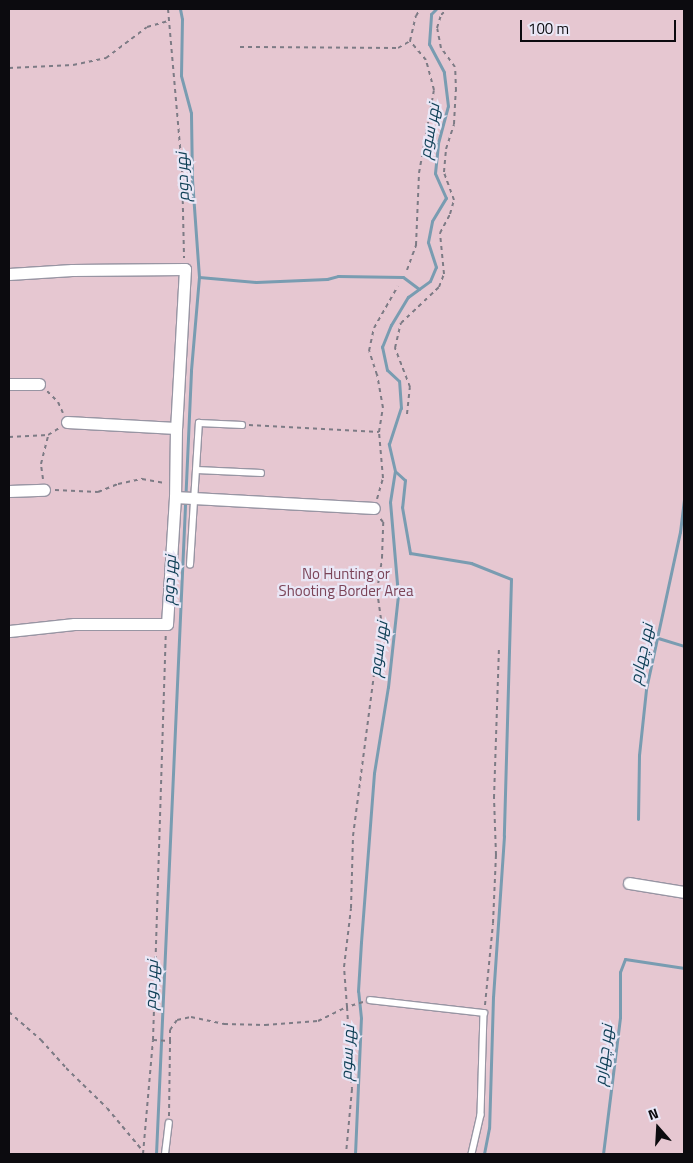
<!DOCTYPE html>
<html>
<head>
<meta charset="utf-8">
<style>
	body { margin:0 }
	#map { position:relative; width:693px; height:1163px; overflow:hidden; background:#eae7f6; font-family:"Titillium Web",Cairo,sans-serif }
	div>[style] { position:absolute }
	[style*='--x'] { left:calc(var(--x)*1px); top:calc(var(--y)*1px); width:calc(var(--w)*1px); rotate:calc(var(--a)*1deg) }
	.green>* { inset:0; background:#e6c7d1; transform-origin:0 0 }
	.stream>* { height:3px; margin:-1.5px; padding:0 1.5px; transform-origin:1.5px; border-radius:1.5px; background:#799cb1 }
	.path>* { height:2px; margin-top:-1px; transform-origin:0; background:repeating-linear-gradient(90deg,#7d7b85 0 4px,transparent 0 8px) }
	.roads { filter:drop-shadow(1px 0 #9895a3) drop-shadow(-1px 0 #9895a3) drop-shadow(0 1px #9895a3) drop-shadow(0 -1px #9895a3) }
	.service>* { height:5.5px; margin:-2.75px; padding:0 2.75px; transform-origin:2.75px; border-radius:2.75px; background:#fff }
	.minor>* { height:11px; margin:-5.5px; padding:0 5.5px; transform-origin:5.5px; border-radius:5.5px; background:#fff }
	span { translate:-50% -50%; white-space:nowrap; text-align:center; line-height:1.15; -webkit-text-stroke:4.5px #eae7f6; paint-order:stroke }
	.park-label { font-size:15px; color:#7b4458 }
	.water-label { font-size:16px; color:#0e3f56; font-style:italic }
	.frame { position:absolute; inset:0; border:10px solid #0c0b0f; pointer-events:none }
	.north { position:absolute; left:633px; top:1103px; width:50px; height:50px; -webkit-text-stroke:4px #eae7f6; paint-order:stroke; rotate:341deg; font-size:14px; font-weight:700; line-height:20px; text-align:center; color:#0c0b0f }
	.north::after { content:''; display:block; margin:auto; width:18px; height:22px; background:#0c0b0f; clip-path:polygon(50% 0,100% 100%,50% 72%,0 100%) }
	.scale { position:absolute; left:520px; top:20px; width:156px; height:22px; box-sizing:border-box; border:2px solid #0c0b0f; border-top:0; padding-left:6px; font-size:15px; line-height:18px; white-space:nowrap; color:#0c0b0f; -webkit-text-stroke:4px #eae7f6; paint-order:stroke }
</style>
</head>
<body>
<div id="map">
	<div class="green">
		<i style="left:9px;top:9px;width:675px;height:1145px"></i>
	</div>
	<div class="stream">
		<i style="--x:199;--y:277;--w:57;--a:5"></i>
		<i style="--x:256;--y:282;--w:71;--a:-2.4"></i>
		<i style="--x:327;--y:279;--w:11;--a:-15"></i>
		<i style="--x:338;--y:276;--w:65;--a:0.9"></i>
		<i style="--x:403;--y:277;--w:20;--a:37"></i>
		<i style="--x:396;--y:472;--w:12;--a:42"></i>
		<i style="--x:405;--y:480;--w:27;--a:96"></i>
		<i style="--x:402;--y:507;--w:47;--a:80.1"></i>
		<i style="--x:410;--y:553;--w:62;--a:9.3"></i>
		<i style="--x:471;--y:563;--w:43;--a:21.8"></i>
		<i style="--x:511;--y:579;--w:257;--a:91.6"></i>
		<i style="--x:504;--y:836;--w:161;--a:93.9"></i>
		<i style="--x:493;--y:997;--w:131;--a:91.7"></i>
		<i style="--x:489;--y:1128;--w:26;--a:101"></i>
		<i style="--x:658;--y:638;--w:27;--a:17"></i>
		<i style="--x:638;--y:819;--w:64;--a:-89.1"></i>
		<i style="--x:639;--y:755;--w:66;--a:-83.9"></i>
		<i style="--x:646;--y:689;--w:161;--a:-77.8"></i>
		<i style="--x:680;--y:532;--w:35;--a:-83"></i>
		<i style="--x:156;--y:1154;--w:785;--a:-87.44"></i>
		<i style="--x:191;--y:370;--w:93;--a:-85.1"></i>
		<i style="--x:199;--y:277;--w:98;--a:-94.1"></i>
		<i style="--x:192;--y:179;--w:66;--a:-90.9"></i>
		<i style="--x:191;--y:113;--w:39;--a:-105"></i>
		<i style="--x:181;--y:75;--w:56;--a:-89"></i>
		<i style="--x:182;--y:19;--w:10;--a:-101"></i>
		<i style="--x:355;--y:1154;--w:136;--a:-87.5"></i>
		<i style="--x:361;--y:1018;--w:27;--a:-96"></i>
		<i style="--x:358;--y:991;--w:49;--a:-86.5"></i>
		<i style="--x:361;--y:942;--w:169;--a:-85.6"></i>
		<i style="--x:374;--y:773;--w:87;--a:-80.8"></i>
		<i style="--x:388;--y:687;--w:93;--a:-83.8"></i>
		<i style="--x:398;--y:595;--w:93;--a:-94.9"></i>
		<i style="--x:390;--y:502;--w:31;--a:-81"></i>
		<i style="--x:395;--y:471;--w:28;--a:-103"></i>
		<i style="--x:389;--y:444;--w:38;--a:-72"></i>
		<i style="--x:401;--y:408;--w:27;--a:-94"></i>
		<i style="--x:399;--y:381;--w:16;--a:-137"></i>
		<i style="--x:387;--y:370;--w:24;--a:-102"></i>
		<i style="--x:382;--y:347;--w:24;--a:-68"></i>
		<i style="--x:391;--y:325;--w:33;--a:-59"></i>
		<i style="--x:408;--y:297;--w:27;--a:-36"></i>
		<i style="--x:430;--y:281;--w:15;--a:-67"></i>
		<i style="--x:436;--y:267;--w:26;--a:-108"></i>
		<i style="--x:428;--y:242;--w:21;--a:-79"></i>
		<i style="--x:432;--y:221;--w:27;--a:-59"></i>
		<i style="--x:446;--y:198;--w:27;--a:-114"></i>
		<i style="--x:435;--y:173;--w:30;--a:-84"></i>
		<i style="--x:438;--y:143;--w:38;--a:-75"></i>
		<i style="--x:448;--y:106;--w:34;--a:-97"></i>
		<i style="--x:444;--y:72;--w:32;--a:-118"></i>
		<i style="--x:429;--y:44;--w:30;--a:-86"></i>
		<i style="--x:431;--y:14;--w:7;--a:-45"></i>
		<i style="--x:603;--y:1154;--w:138;--a:-82.9"></i>
		<i style="--x:620;--y:1017;--w:45;--a:-90"></i>
		<i style="--x:620;--y:972;--w:14;--a:-69"></i>
		<i style="--x:625;--y:959;--w:60;--a:8.7"></i>
	</div>
	<div class="path">
		<i style="--x:168;--y:9;--w:160;--a:85"></i>
		<i style="--x:182;--y:168;--w:90;--a:88.7"></i>
		<i style="--x:240;--y:47;--w:158;--a:0.4"></i>
		<i style="--x:398;--y:48;--w:14;--a:-30"></i>
		<i style="--x:410;--y:41;--w:26;--a:-77"></i>
		<i style="--x:416;--y:16;--w:8;--a:-60"></i>
		<i style="--x:9;--y:68;--w:64;--a:-2.7"></i>
		<i style="--x:73;--y:65;--w:34;--a:-12"></i>
		<i style="--x:106;--y:58;--w:51;--a:-37.1"></i>
		<i style="--x:147;--y:27;--w:22;--a:-16"></i>
		<i style="--x:407;--y:270;--w:27;--a:-70"></i>
		<i style="--x:416;--y:245;--w:72;--a:-87.6"></i>
		<i style="--x:419;--y:173;--w:84;--a:-79.8"></i>
		<i style="--x:434;--y:90;--w:31;--a:-105"></i>
		<i style="--x:426;--y:60;--w:25;--a:-130"></i>
		<i style="--x:47;--y:391;--w:16;--a:45"></i>
		<i style="--x:58;--y:402;--w:12;--a:66"></i>
		<i style="--x:407;--y:414;--w:27;--a:-84"></i>
		<i style="--x:410;--y:387;--w:42;--a:-111"></i>
		<i style="--x:395;--y:348;--w:26;--a:-77"></i>
		<i style="--x:401;--y:323;--w:52;--a:-43.5"></i>
		<i style="--x:439;--y:287;--w:14;--a:-69"></i>
		<i style="--x:444;--y:274;--w:41;--a:-95.6"></i>
		<i style="--x:440;--y:233;--w:21;--a:-62"></i>
		<i style="--x:450;--y:214;--w:15;--a:-74"></i>
		<i style="--x:454;--y:200;--w:30;--a:-110"></i>
		<i style="--x:444;--y:172;--w:23;--a:-85"></i>
		<i style="--x:446;--y:149;--w:26;--a:-72"></i>
		<i style="--x:454;--y:124;--w:33;--a:-87"></i>
		<i style="--x:456;--y:91;--w:24;--a:-92"></i>
		<i style="--x:455;--y:67;--w:24;--a:-126"></i>
		<i style="--x:441;--y:48;--w:20;--a:-101"></i>
		<i style="--x:437;--y:28;--w:14;--a:-73"></i>
		<i style="--x:441;--y:15;--w:8;--a:-45"></i>
		<i style="--x:249;--y:425;--w:130;--a:3.1"></i>
		<i style="--x:9;--y:437;--w:39;--a:-3"></i>
		<i style="--x:43;--y:479;--w:15;--a:-98"></i>
		<i style="--x:41;--y:464;--w:30;--a:-76"></i>
		<i style="--x:48;--y:435;--w:13;--a:-32"></i>
		<i style="--x:55;--y:490;--w:43;--a:2.7"></i>
		<i style="--x:98;--y:492;--w:22;--a:-22"></i>
		<i style="--x:118;--y:484;--w:25;--a:-12"></i>
		<i style="--x:142;--y:479;--w:23;--a:10"></i>
		<i style="--x:377;--y:499;--w:22;--a:-74"></i>
		<i style="--x:383;--y:478;--w:46;--a:-95"></i>
		<i style="--x:379;--y:432;--w:24;--a:-81"></i>
		<i style="--x:383;--y:408;--w:34;--a:-100"></i>
		<i style="--x:377;--y:375;--w:25;--a:-108"></i>
		<i style="--x:369;--y:351;--w:24;--a:-78"></i>
		<i style="--x:374;--y:328;--w:48;--a:-60.3"></i>
		<i style="--x:363;--y:1002;--w:17;--a:163"></i>
		<i style="--x:347;--y:1007;--w:40;--a:-94.3"></i>
		<i style="--x:344;--y:967;--w:59;--a:-83.2"></i>
		<i style="--x:351;--y:908;--w:72;--a:-88.4"></i>
		<i style="--x:353;--y:836;--w:219;--a:-82.6"></i>
		<i style="--x:381;--y:619;--w:28;--a:-98"></i>
		<i style="--x:377;--y:591;--w:33;--a:-81"></i>
		<i style="--x:382;--y:558;--w:36;--a:-88"></i>
		<i style="--x:383;--y:522;--w:6;--a:-129"></i>
		<i style="--x:485;--y:1005;--w:82;--a:-84.4"></i>
		<i style="--x:493;--y:923;--w:68;--a:-87.5"></i>
		<i style="--x:496;--y:855;--w:57;--a:-92"></i>
		<i style="--x:494;--y:798;--w:151;--a:-88.1"></i>
		<i style="--x:9;--y:1012;--w:43;--a:41.2"></i>
		<i style="--x:41;--y:1040;--w:38;--a:48"></i>
		<i style="--x:66;--y:1068;--w:57;--a:44.3"></i>
		<i style="--x:107;--y:1108;--w:55;--a:50.2"></i>
		<i style="--x:153;--y:1040;--w:17;--a:3"></i>
		<i style="--x:170;--y:1041;--w:11;--a:-90"></i>
		<i style="--x:170;--y:1030;--w:12;--a:-55"></i>
		<i style="--x:177;--y:1020;--w:14;--a:-12"></i>
		<i style="--x:191;--y:1017;--w:34;--a:12"></i>
		<i style="--x:224;--y:1024;--w:41;--a:1.4"></i>
		<i style="--x:265;--y:1025;--w:53;--a:-4.3"></i>
		<i style="--x:318;--y:1021;--w:32;--a:-26"></i>
		<i style="--x:347;--y:1007;--w:82;--a:86.5"></i>
		<i style="--x:352;--y:1089;--w:65;--a:95.3"></i>
		<i style="--x:169;--y:1116;--w:75;--a:-89.2"></i>
		<i style="--x:143;--y:1154;--w:114;--a:-85"></i>
		<i style="--x:153;--y:1040;--w:405;--a:-88.2"></i>
	</div>
	<div class="roads">
		<div class="service">
			<i style="--x:197;--y:470;--w:64;--a:2.7"></i>
			<i style="--x:190;--y:565;--w:142;--a:-86.4"></i>
			<i style="--x:199;--y:423;--w:43;--a:2.7"></i>
			<i style="--x:370;--y:1000;--w:115;--a:6.5"></i>
			<i style="--x:484;--y:1013;--w:102;--a:91.7"></i>
			<i style="--x:481;--y:1115;--w:40;--a:103"></i>
			<i style="--x:165;--y:1154;--w:31;--a:-83"></i>
		</div>
		<div class="minor">
			<i style="--x:9;--y:274;--w:63;--a:-3.6"></i>
			<i style="--x:72;--y:270;--w:113;--a:-0.5"></i>
			<i style="--x:185;--y:269;--w:159;--a:93.2"></i>
			<i style="--x:176;--y:428;--w:69;--a:90.8"></i>
			<i style="--x:175;--y:497;--w:127;--a:93.6"></i>
			<i style="--x:167;--y:624;--w:93;--a:180"></i>
			<i style="--x:74;--y:624;--w:65;--a:173.9"></i>
			<i style="--x:9;--y:384;--w:30;--a:0"></i>
			<i style="--x:67;--y:422;--w:109;--a:3.2"></i>
			<i style="--x:9;--y:491;--w:35;--a:-2"></i>
			<i style="--x:175;--y:497;--w:199;--a:3.2"></i>
			<i style="--x:629;--y:883;--w:56;--a:9.3"></i>
		</div>
	</div>
	<div class="park-label">
		<span style="left:346px;top:582px">No Hunting or<br>Shooting Border Area</span>
	</div>
	<div class="water-label">
		<span style="left:429px;top:131px;rotate:-80deg">نهر سوم</span>
		<span style="left:182px;top:177px;rotate:-93deg">نهر دوم</span>
		<span style="left:169px;top:580px;rotate:-87deg">نهر دوم</span>
		<span style="left:378px;top:649px;rotate:-82deg">نهر سوم</span>
		<span style="left:641px;top:654px;rotate:-78deg">نهر چهارم</span>
		<span style="left:151px;top:985px;rotate:-87deg">نهر دوم</span>
		<span style="left:347px;top:1053px;rotate:-87deg">نهر سوم</span>
		<span style="left:603px;top:1055px;rotate:-83deg">نهر چهارم</span>
	</div>
	<div class="frame"></div>
	<div class="north">N</div>
	<div class="scale">100 m</div>
</div>
</body>
</html>
